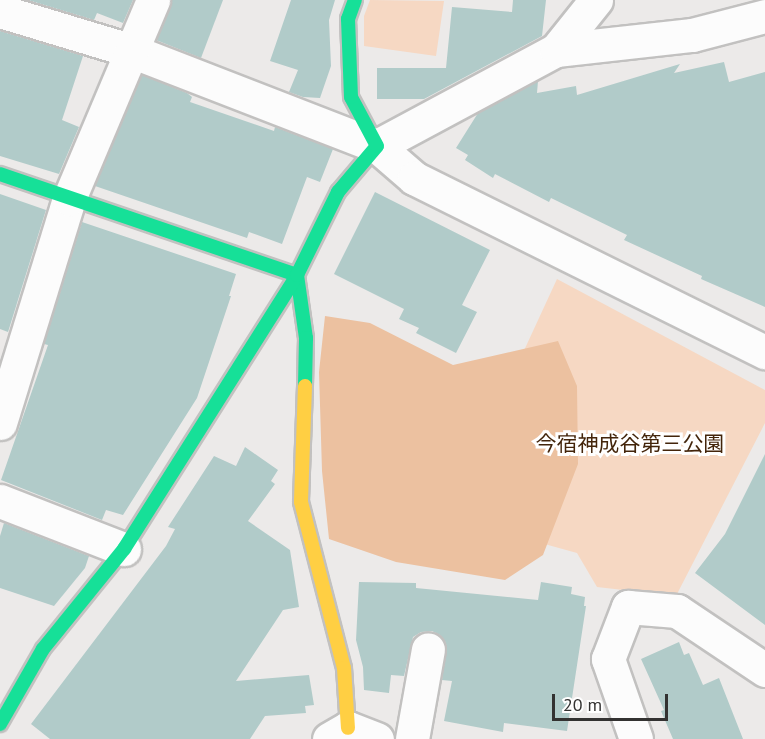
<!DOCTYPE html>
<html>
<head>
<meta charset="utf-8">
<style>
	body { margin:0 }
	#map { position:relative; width:765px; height:739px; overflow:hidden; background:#eceae9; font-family:"PT Sans","Noto Sans JP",sans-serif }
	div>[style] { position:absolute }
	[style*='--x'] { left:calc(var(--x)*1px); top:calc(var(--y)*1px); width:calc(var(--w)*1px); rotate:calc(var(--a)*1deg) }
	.green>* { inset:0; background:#f6d8c3 }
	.forest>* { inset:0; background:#ecc1a0 }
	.building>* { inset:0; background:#b1cbc9 }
	.roads { filter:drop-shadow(2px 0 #c2c1c0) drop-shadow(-2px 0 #c2c1c0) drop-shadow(0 2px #c2c1c0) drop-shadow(0 -2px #c2c1c0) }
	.street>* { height:33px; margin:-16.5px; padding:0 16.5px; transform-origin:16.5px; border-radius:16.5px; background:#fcfcfc }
	.fast>* { height:14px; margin:-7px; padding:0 7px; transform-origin:7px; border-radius:7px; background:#16e098 }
	.slow>* { height:14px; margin:-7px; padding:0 7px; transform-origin:7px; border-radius:7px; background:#ffcf43 }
	span { translate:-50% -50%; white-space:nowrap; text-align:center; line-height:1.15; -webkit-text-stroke:6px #fff; paint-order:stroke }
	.park-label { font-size:21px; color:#43250b }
	.scale { position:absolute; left:552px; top:694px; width:116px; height:27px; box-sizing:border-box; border:3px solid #333231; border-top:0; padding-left:8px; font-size:18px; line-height:21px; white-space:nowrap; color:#333231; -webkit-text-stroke:4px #fff; paint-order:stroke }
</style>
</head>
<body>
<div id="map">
	<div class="green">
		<i style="clip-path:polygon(370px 0,444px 1px,436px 56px,364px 46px,364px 16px)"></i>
		<i style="clip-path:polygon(557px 279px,765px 390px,765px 423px,676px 596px,597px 587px,577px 553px,512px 535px,515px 370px)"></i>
	</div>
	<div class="forest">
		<i style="clip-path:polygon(325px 316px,370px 323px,453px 365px,558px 341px,577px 386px,578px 464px,543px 555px,505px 580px,396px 562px,329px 539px,322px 471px,319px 372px)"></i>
	</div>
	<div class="building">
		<i style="clip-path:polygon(28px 0,133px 0,123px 23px,97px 13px,94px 20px)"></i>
		<i style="clip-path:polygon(171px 0,223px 0,201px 58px,156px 40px)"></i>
		<i style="clip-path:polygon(291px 0,335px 0,329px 20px,331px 66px,320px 98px,303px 97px,289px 92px,298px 70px,270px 61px)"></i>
		<i style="clip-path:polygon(513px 0,546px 0,542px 36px,424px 99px,377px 99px,377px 68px,446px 68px,452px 7px,512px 12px)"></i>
		<i style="clip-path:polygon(0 31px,83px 56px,62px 120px,79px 127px,59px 174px,0 156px)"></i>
		<i style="clip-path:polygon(724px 62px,729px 82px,765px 72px,765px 307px,701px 279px,702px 276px,624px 240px,627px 235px,551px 198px,549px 202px,495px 174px,493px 178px,465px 160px,468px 155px,456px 148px,478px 113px,538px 81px,537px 93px,576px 86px,577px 95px,680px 64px,674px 73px)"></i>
		<i style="clip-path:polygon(142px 75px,187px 93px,192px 97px,190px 102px,274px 131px,275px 127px,333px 149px,320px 182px,307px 177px,282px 244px,249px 232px,247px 238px,95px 186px)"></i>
		<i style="clip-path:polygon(375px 192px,490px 250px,462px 305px,477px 312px,456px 353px,416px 333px,419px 328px,399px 319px,404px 309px,334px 274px)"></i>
		<i style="clip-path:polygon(0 194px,46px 210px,8px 332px,0 329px)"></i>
		<i style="clip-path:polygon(82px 222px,236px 274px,229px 296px,231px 296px,197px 398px,123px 515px,106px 510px,102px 520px,1px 480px,48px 345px,44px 344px)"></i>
		<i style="clip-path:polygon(245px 447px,278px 470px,271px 481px,275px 484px,248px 521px,290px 550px,299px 607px,283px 610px,236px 681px,309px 675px,314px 705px,305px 706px,306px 713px,265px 716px,250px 739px,50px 739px,31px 724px,166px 546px,175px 529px,168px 527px,214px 456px,236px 466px)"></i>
		<i style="clip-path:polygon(765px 454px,765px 625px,695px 573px,725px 534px)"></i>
		<i style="clip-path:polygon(4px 523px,89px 556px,85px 568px,54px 606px,0 588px,0 536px)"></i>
		<i style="clip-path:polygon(359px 582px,416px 583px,416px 588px,538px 600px,541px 582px,572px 587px,571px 594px,585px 597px,584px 606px,586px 606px,567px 731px,504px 723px,503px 732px,444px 721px,452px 681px,442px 680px,446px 643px,440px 635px,432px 631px,421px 632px,413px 637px,404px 676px,391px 675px,389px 693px,364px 690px,363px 667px,356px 640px)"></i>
		<i style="clip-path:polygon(679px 642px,684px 655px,689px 653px,703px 685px,719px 678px,743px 739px,673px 739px,661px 711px,664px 710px,641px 659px)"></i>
	</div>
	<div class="roads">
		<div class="street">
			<i style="--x:0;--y:11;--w:135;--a:16.8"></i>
			<i style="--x:129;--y:50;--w:266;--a:21.2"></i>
			<i style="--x:377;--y:146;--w:203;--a:-28.2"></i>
			<i style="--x:556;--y:50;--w:64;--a:-51.3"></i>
			<i style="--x:556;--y:50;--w:137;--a:-6.3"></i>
			<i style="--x:692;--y:35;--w:75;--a:-14.6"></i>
			<i style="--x:377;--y:146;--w:49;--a:40.9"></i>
			<i style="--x:414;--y:178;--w:392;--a:26.4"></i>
			<i style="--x:0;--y:423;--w:234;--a:-72.9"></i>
			<i style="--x:69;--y:199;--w:216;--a:-67.1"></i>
			<i style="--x:0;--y:501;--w:133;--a:21.2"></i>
			<i style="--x:329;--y:739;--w:22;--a:-30"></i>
			<i style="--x:348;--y:728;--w:31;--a:21"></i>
			<i style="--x:412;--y:739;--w:91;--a:-79.9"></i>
			<i style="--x:636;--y:739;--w:85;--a:-109.3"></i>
			<i style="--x:608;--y:659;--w:56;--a:-69"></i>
			<i style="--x:628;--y:607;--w:49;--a:4.7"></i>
			<i style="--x:677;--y:611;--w:106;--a:33.8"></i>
		</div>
		<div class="fast">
			<i style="--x:0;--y:174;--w:314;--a:18.8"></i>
			<i style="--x:297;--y:275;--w:64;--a:81.9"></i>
			<i style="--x:306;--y:338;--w:48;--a:91.2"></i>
			<i style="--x:0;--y:724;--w:86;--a:-60.2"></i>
			<i style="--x:43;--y:649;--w:129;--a:-51"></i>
			<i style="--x:124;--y:549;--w:324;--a:-57.7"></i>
			<i style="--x:297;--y:275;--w:93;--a:-63.7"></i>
			<i style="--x:338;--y:192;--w:60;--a:-49.7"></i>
			<i style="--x:377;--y:146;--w:55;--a:-118"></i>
			<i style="--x:351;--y:97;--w:78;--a:-92.2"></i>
			<i style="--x:348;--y:19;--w:20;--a:-70"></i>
		</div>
		<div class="slow">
			<i style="--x:305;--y:386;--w:116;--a:92"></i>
			<i style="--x:301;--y:502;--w:171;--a:75.5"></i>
			<i style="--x:344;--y:668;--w:60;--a:86.2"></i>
		</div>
	</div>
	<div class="park-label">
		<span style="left:630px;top:444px">今宿神成谷第三公園</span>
	</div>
	<div class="scale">20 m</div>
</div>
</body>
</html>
